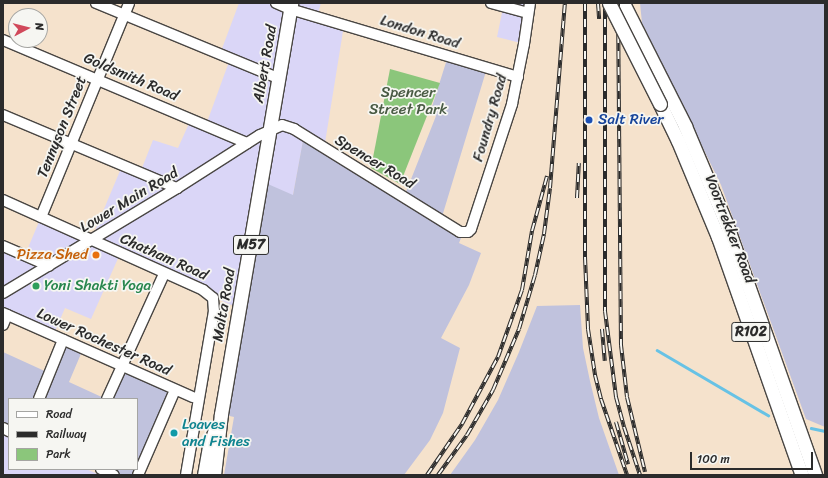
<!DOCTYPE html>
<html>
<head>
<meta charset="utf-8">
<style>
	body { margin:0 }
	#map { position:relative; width:828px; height:478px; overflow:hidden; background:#f5e2cc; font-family:Sriracha,sans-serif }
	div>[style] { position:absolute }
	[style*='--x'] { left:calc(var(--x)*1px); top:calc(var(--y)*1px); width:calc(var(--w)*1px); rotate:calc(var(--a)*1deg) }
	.built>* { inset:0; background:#dad6f7 }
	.industrial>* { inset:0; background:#c0c2dd }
	.green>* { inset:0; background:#8bc67b }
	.stream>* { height:2.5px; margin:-1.25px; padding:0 1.25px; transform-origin:1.25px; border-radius:1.25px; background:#67c2e5 }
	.roads { filter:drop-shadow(1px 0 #494643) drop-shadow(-1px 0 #494643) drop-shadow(0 1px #494643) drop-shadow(0 -1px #494643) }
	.minor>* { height:10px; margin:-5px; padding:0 5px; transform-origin:5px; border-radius:5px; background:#fff }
	.major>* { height:13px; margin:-6.5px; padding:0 6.5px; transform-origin:6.5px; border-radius:6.5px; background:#fff }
	.rail>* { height:4px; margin-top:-2px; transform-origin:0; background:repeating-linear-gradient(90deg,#f6f6f2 0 8px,#2b2b2b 0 16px); box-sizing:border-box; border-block:1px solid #2b2b2b }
	.bridges { filter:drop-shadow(1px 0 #494643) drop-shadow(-1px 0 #494643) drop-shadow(0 1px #494643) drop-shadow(0 -1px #494643) }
	.major-bridge>* { height:13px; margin:-6.5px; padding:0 6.5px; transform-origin:6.5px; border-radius:6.5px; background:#fff }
	.dots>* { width:11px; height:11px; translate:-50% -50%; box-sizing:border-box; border:2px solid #f6f6f2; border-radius:50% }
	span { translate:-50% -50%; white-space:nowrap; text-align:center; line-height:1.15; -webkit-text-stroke:3.5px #f6f6f2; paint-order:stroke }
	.shield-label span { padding:1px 3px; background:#f6f6f2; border:1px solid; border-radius:3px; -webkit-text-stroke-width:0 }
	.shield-label { font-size:14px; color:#2b2b2b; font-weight:700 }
	.street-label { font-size:15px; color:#2b2b2b }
	.park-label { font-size:15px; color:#485a43 }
	.transit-label { font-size:15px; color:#164399 }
	.left { translate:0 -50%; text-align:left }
	.food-label { font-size:15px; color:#c56008 }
	.right { translate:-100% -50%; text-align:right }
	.leisure-label { font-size:15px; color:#27864d }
	.culture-label { font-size:15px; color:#0d838f }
	.frame { position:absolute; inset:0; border:4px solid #2b2b2b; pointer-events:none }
	.legend { position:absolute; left:8px; top:398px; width:130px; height:72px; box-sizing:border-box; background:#f6f6f2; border:1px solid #a5a5a2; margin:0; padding:5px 7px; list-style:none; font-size:12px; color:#2b2b2b }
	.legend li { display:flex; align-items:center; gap:8px; height:20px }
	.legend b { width:20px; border:1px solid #a5a5a2 }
	.north { position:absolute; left:8px; top:8px; width:40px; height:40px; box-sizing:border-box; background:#f6f6f2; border:1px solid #a5a5a2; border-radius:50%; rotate:83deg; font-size:11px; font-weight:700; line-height:16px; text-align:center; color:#2b2b2b }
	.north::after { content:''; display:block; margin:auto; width:14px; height:18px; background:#d1495b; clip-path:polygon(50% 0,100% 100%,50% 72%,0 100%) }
	.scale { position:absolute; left:690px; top:452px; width:123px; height:18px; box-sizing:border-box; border:2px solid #2b2b2b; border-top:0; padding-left:5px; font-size:12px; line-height:14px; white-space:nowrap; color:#2b2b2b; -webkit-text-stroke:3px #f6f6f2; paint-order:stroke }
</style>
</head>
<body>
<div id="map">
	<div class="built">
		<i style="clip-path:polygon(239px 3px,321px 3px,317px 17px,344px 25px,324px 149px,304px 136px,293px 195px,240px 309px,120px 254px,91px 319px,65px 308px,53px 336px,7px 315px,3px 325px,3px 246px,25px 255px,41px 217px,91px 240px,122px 166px,140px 173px,153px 140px,178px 148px,191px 119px,206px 125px,230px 59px,220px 54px)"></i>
		<i style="clip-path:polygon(504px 3px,530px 3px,524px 44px,497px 37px)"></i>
		<i style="clip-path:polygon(3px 435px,9px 437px,9px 469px,86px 469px,100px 475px,3px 475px)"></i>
	</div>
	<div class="industrial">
		<i style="clip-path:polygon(640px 3px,825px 3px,825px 427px,806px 419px,721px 185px,642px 23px)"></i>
		<i style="clip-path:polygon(448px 56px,487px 68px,441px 220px,463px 233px,459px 243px,481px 253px,469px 285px,441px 338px,460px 348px,443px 413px,430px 440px,404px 475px,224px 475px,234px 417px,221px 414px,261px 181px,293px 195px,304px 135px,404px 197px,436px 116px,431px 110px)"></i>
		<i style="clip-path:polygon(580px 305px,583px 348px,590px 381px,599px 418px,619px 475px,450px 475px,475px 440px,498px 400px,519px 352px,537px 306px)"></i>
		<i style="clip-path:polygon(63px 340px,83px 349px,69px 382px,106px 399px,49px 399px,40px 396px,39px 399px,9px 399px,9px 431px,3px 428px,3px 352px,49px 373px)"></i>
		<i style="clip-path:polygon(123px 367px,175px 390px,138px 475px,114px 475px,101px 469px,137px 469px,137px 399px,107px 399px)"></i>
	</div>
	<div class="green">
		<i style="clip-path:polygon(390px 69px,440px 83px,400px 184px,371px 168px)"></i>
	</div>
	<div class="stream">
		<i style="--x:657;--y:350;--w:129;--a:30.4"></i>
		<i style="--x:811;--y:428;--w:14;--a:12"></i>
	</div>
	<div class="roads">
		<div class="minor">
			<i style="--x:96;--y:3;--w:197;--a:22.4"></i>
			<i style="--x:276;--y:3;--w:15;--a:23"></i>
			<i style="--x:290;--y:9;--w:238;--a:16.6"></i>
			<i style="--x:491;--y:3;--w:38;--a:15"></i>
			<i style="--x:3;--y:40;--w:265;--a:22.9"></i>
			<i style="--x:3;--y:115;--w:189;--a:22.8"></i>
			<i style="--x:3;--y:200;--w:219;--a:24.2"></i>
			<i style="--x:203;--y:290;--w:13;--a:39"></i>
			<i style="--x:213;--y:298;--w:13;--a:86"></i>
			<i style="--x:214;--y:311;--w:166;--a:99.7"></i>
			<i style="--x:41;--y:217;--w:231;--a:-67.6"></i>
			<i style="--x:3;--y:246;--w:50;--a:23.5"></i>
			<i style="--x:3;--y:293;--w:203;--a:-31.1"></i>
			<i style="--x:177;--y:188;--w:98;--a:-32.6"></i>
			<i style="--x:260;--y:135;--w:24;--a:-24"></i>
			<i style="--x:282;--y:125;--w:13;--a:18"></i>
			<i style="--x:294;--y:129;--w:195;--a:31.8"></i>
			<i style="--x:460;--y:232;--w:8;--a:0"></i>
			<i style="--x:468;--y:232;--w:4;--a:-45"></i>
			<i style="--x:471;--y:229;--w:132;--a:-71.8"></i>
			<i style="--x:512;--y:104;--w:61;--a:-78.7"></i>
			<i style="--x:524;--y:44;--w:41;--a:-81.7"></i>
			<i style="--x:3;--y:313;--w:208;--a:23.9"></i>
			<i style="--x:3;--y:325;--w:11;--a:-68"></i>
			<i style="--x:39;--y:399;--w:64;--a:-67.9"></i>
			<i style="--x:107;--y:399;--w:137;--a:-65.5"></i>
			<i style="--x:3;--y:428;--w:7;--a:27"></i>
			<i style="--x:101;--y:469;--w:14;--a:25"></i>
			<i style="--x:138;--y:475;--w:93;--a:-66.5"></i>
		</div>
		<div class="major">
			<i style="--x:623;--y:3;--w:138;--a:63.2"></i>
			<i style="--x:685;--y:126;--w:105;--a:67.1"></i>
			<i style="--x:726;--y:223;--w:267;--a:70.5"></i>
			<i style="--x:660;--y:104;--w:41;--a:64.1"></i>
			<i style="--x:678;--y:141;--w:104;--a:67.4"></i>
			<i style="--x:718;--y:237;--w:252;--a:70.6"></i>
			<i style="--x:204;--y:475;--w:28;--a:-80"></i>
			<i style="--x:209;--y:447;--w:18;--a:-71"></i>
			<i style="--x:214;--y:475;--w:61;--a:-83.5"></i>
			<i style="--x:221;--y:414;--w:417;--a:-80.3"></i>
		</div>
	</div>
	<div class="rail">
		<i style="--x:585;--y:3;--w:254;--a:90"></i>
		<i style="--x:585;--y:257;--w:72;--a:87.6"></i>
		<i style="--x:588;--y:329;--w:47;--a:81.3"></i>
		<i style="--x:595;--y:375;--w:25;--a:76"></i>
		<i style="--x:601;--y:399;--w:80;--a:71.1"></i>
		<i style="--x:598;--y:3;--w:16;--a:86"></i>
		<i style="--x:605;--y:3;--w:308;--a:90"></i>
		<i style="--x:605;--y:311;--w:87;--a:82.7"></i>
		<i style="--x:616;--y:397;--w:31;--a:75"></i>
		<i style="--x:624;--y:427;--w:51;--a:71.6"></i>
		<i style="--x:618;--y:3;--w:342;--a:89.5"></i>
		<i style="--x:621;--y:345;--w:52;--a:83.4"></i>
		<i style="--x:627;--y:397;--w:77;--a:76.5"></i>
		<i style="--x:577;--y:198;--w:35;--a:-87"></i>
		<i style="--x:602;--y:329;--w:32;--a:85"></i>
		<i style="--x:616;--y:422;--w:44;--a:74.1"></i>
		<i style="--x:427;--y:475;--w:62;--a:-55.5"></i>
		<i style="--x:462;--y:424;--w:76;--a:-61.8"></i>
		<i style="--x:498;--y:357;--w:71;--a:-70.3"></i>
		<i style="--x:522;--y:290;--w:60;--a:-80.4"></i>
		<i style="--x:532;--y:231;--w:57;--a:-74.7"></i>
		<i style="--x:438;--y:475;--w:49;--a:-54.1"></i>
		<i style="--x:467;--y:435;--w:52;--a:-60"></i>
		<i style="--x:493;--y:390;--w:66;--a:-66.9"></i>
		<i style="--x:519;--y:329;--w:56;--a:-73.5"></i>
		<i style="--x:535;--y:275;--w:42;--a:-77.6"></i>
		<i style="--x:544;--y:234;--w:46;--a:-82.6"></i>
		<i style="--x:550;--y:188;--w:186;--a:-85.4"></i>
	</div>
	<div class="bridges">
		<div class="major-bridge">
			<i style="--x:609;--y:3;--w:113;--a:63.2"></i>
		</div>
	</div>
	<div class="dots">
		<i style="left:589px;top:120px;background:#1a4fb4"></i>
		<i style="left:96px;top:255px;background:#e8710a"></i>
		<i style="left:36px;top:286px;background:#2e9e5b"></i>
		<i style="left:174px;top:433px;background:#0f9aa8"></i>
	</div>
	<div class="shield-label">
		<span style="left:251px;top:245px">M57</span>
		<span style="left:751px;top:332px">R102</span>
	</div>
	<div class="street-label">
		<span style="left:420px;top:32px;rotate:17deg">London Road</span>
		<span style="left:265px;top:64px;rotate:-80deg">Albert Road</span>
		<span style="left:131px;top:77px;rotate:23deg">Goldsmith Road</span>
		<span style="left:490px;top:118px;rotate:-74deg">Foundry Road</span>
		<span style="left:62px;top:127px;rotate:-68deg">Tennyson Street</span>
		<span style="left:375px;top:162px;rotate:31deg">Spencer Road</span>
		<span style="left:129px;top:200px;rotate:-31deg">Lower Main Road</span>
		<span style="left:730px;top:229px;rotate:69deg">Voortrekker Road</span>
		<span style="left:164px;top:257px;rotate:24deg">Chatham Road</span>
		<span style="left:224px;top:305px;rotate:-80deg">Malta Road</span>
		<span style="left:104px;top:342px;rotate:24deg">Lower Rochester Road</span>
	</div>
	<div class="park-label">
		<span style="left:408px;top:101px">Spencer<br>Street Park</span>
	</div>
	<div class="transit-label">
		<span class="left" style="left:598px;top:120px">Salt River</span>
	</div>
	<div class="food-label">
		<span class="right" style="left:88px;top:255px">Pizza Shed</span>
	</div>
	<div class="leisure-label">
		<span class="left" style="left:44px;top:286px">Yoni Shakti Yoga</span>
	</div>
	<div class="culture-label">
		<span class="left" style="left:182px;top:433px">Loaves<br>and Fishes</span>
	</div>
	<div class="frame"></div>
	<ul class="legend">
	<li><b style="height:5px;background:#fff"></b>Road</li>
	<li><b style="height:5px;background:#2b2b2b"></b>Railway</li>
	<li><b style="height:11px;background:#8bc67b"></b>Park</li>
	</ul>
	<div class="north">N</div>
	<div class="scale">100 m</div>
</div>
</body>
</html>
